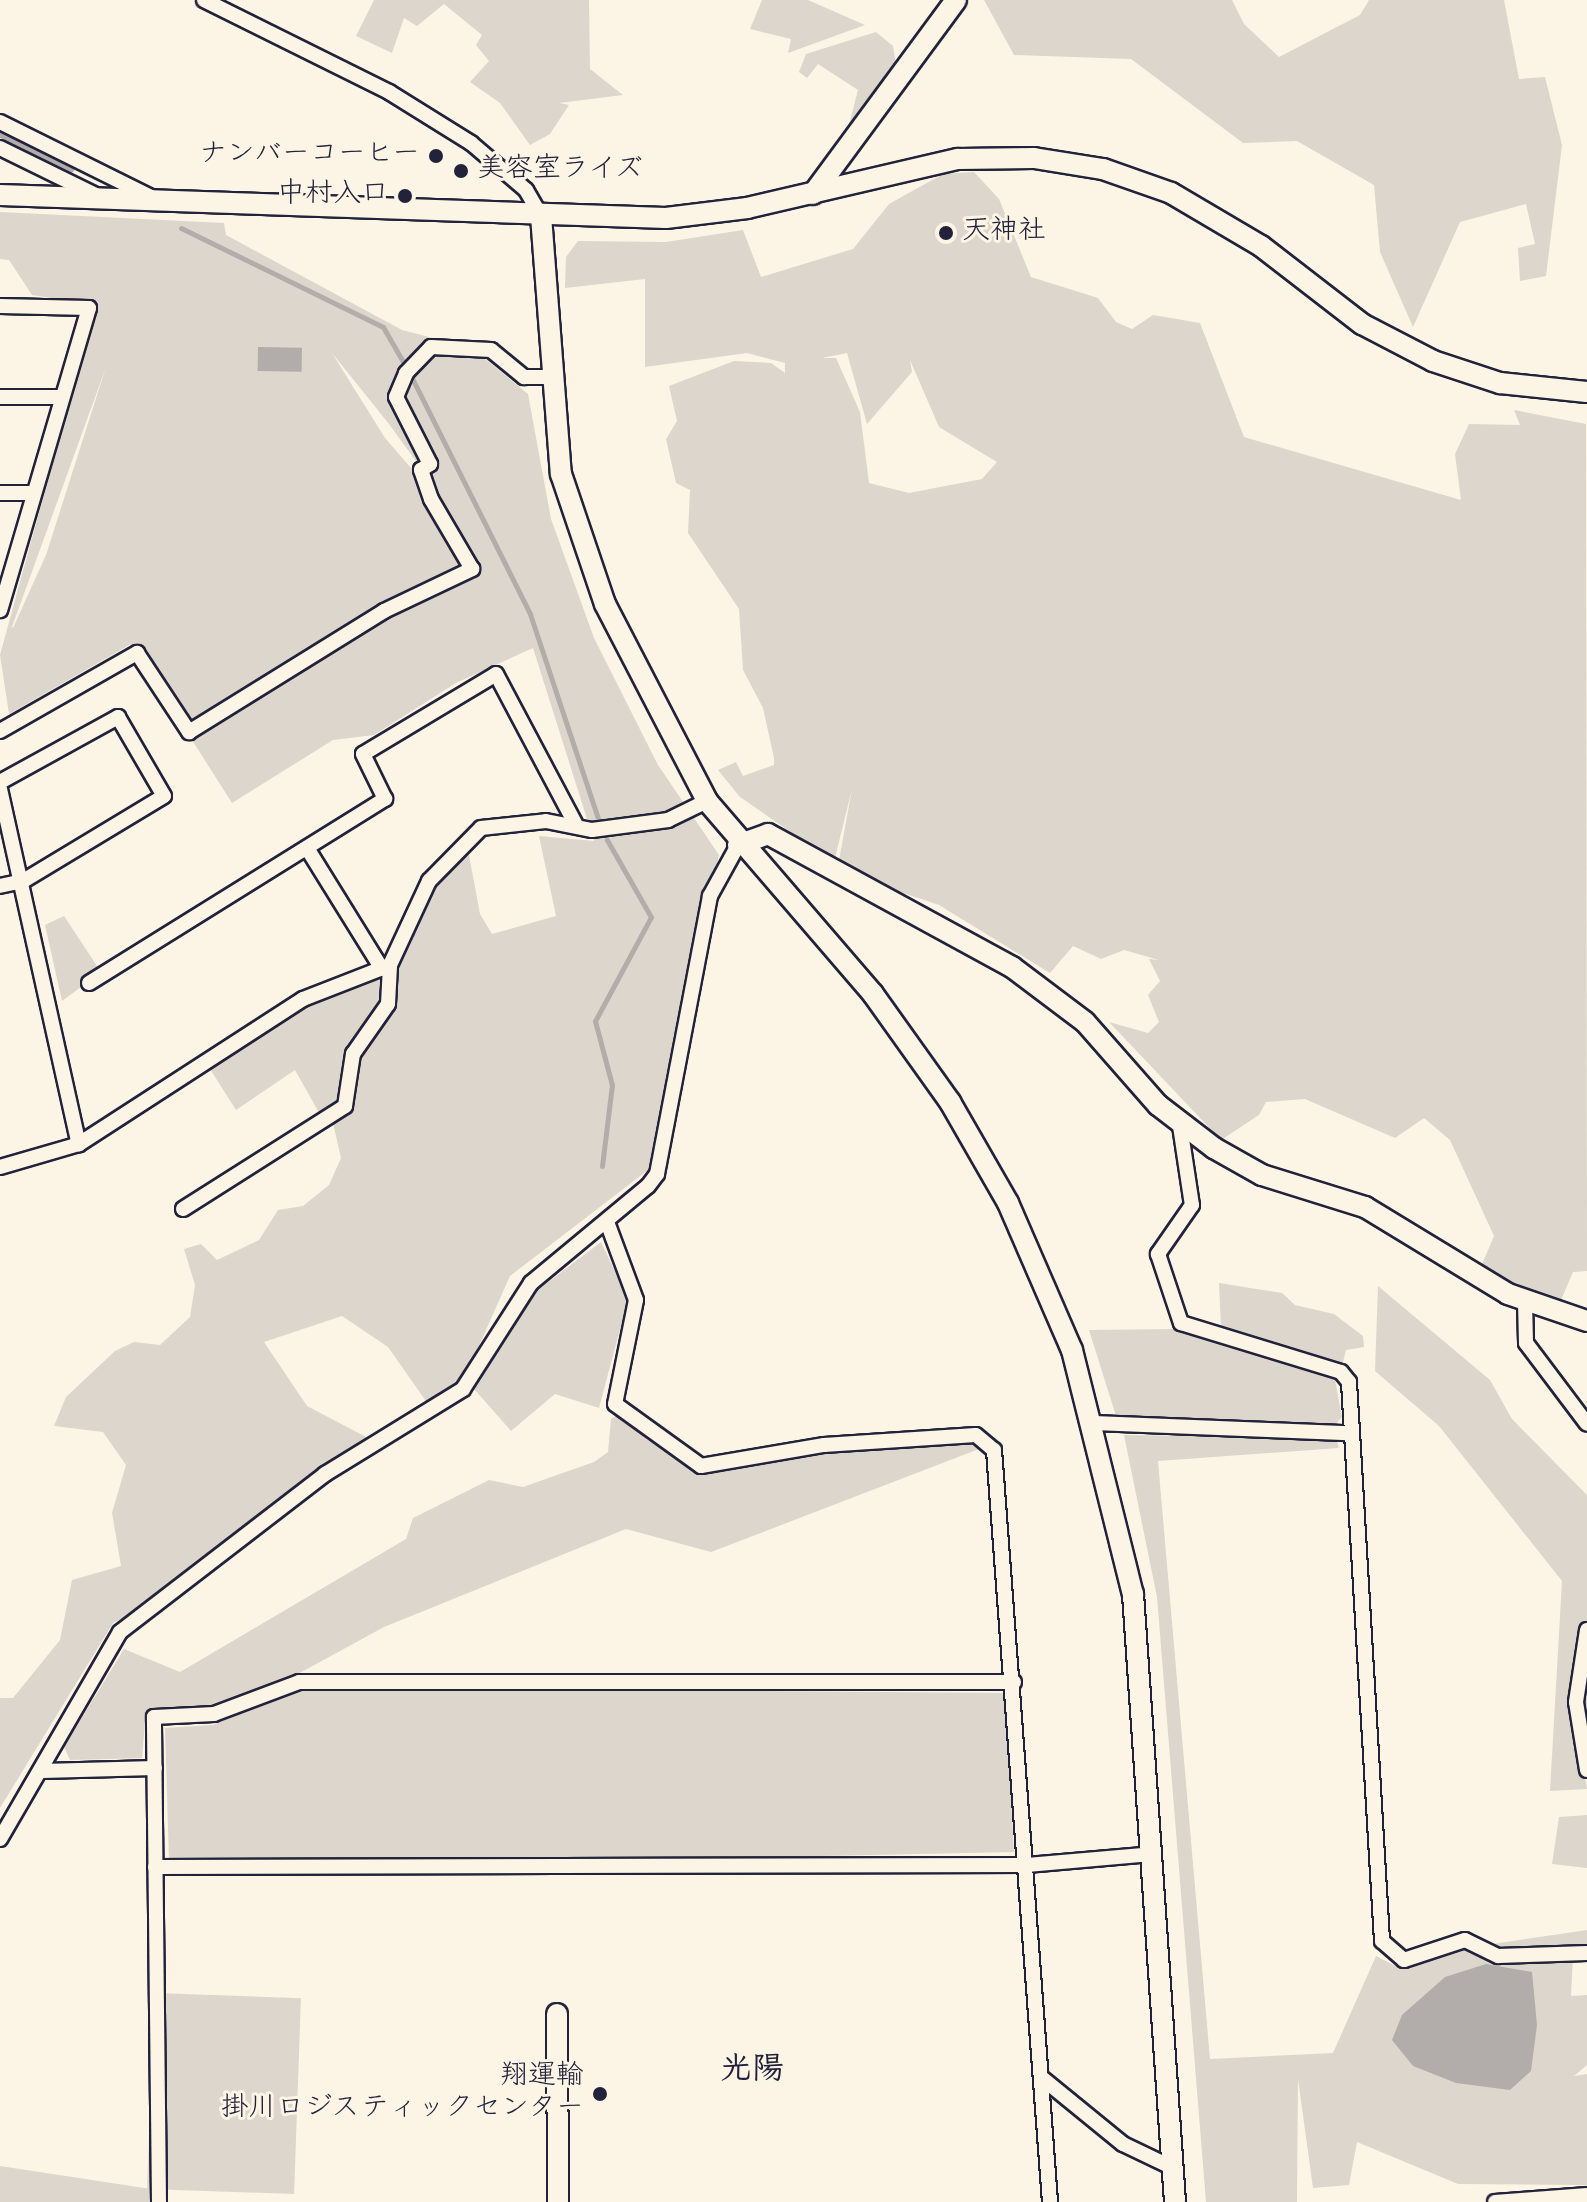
<!DOCTYPE html>
<html>
<head>
<meta charset="utf-8">
<style>
	body { margin:0 }
	#map { position:relative; width:1587px; height:2202px; overflow:hidden; background:#fcf5e5; font-family:Dekko,"Klee One",sans-serif }
	div>[style] { position:absolute }
	[style*='--x'] { left:calc(var(--x)*1px); top:calc(var(--y)*1px); width:calc(var(--w)*1px); rotate:calc(var(--a)*1deg) }
	.green>* { inset:0; background:#dcd6cc; transform-origin:0 0 }
	.water>* { inset:0; background:#b2adab; transform-origin:0 0 }
	.stream>* { height:5px; margin:-2.5px; padding:0 2.5px; transform-origin:2.5px; border-radius:2.5px; background:#b2adab }
	.roads { filter:drop-shadow(2px 0 #22223b) drop-shadow(-2px 0 #22223b) drop-shadow(0 2px #22223b) drop-shadow(0 -2px #22223b) }
	.street>* { height:14px; margin:-7px; padding:0 7px; transform-origin:7px; border-radius:7px; background:#fcf5e5 }
	.secondary>* { height:20px; margin:-10px; padding:0 10px; transform-origin:10px; border-radius:10px; background:#fcf5e5 }
	.dots>* { width:22px; height:22px; translate:-50% -50%; box-sizing:border-box; border:4px solid #fcf5e5; border-radius:50% }
	span { translate:-50% -50%; white-space:nowrap; text-align:center; line-height:1.15; -webkit-text-stroke:6px #fcf5e5; paint-order:stroke }
	.poi-label { font-size:28px; color:#22223b }
	.right { translate:-100% -50%; text-align:right }
	.left { translate:0 -50%; text-align:left }
	.quarter-label { font-size:32px; color:#22223b; font-weight:700 }
</style>
</head>
<body>
<div id="map">
	<div class="green">
		<i style="clip-path:polygon(374px 0,589px 0,590px 69px,623px 95px,559px 103px,569px 105px,550px 134px,530px 145px,500px 103px,470px 82px,489px 61px,476px 45px,482px 35px,444px 4px,417px 26px,404px 18px,392px 53px,356px 36px)"></i>
		<i style="clip-path:polygon(762px 0,808px 0,865px 25px,788px 53px,791px 39px,750px 29px)"></i>
		<i style="clip-path:polygon(984px 0,1232px 0,1244px 24px,1279px 57px,1360px 15px,1369px 0,1504px 0,1519px 79px,1545px 77px,1562px 145px,1546px 276px,1520px 281px,1518px 248px,1535px 244px,1526px 204px,1460px 222px,1413px 327px,1380px 252px,1374px 185px,1297px 141px,1243px 143px,1131px 59px,1014px 55px)"></i>
		<i style="clip-path:polygon(876px 32px,893px 46px,896px 64px,846px 136px,858px 90px,818px 64px,807px 78px,799px 72px,806px 54px)"></i>
		<i style="clip-path:polygon(evenodd,974px 172px,999px 199px,1031px 277px,1098px 298px,1116px 322px,1132px 329px,1153px 315px,1200px 323px,1244px 437px,1461px 500px,1455px 454px,1469px 424px,1520px 425px,1514px 410px,1586px 424px,1587px 1271px,1573px 1272px,1561px 1300px,1523px 1293px,1480px 1269px,1494px 1236px,1450px 1140px,1424px 1118px,1395px 1138px,1305px 1099px,1266px 1102px,1259px 1115px,1221px 1140px,1109px 1022px,1148px 1033px,1159px 1022px,1148px 995px,1160px 981px,1149px 959px,1159px 960px,1124px 950px,1101px 959px,1073px 946px,1050px 973px,939px 905px,837px 871px,852px 789px,834px 862px,740px 797px,718px 770px,736px 762px,743px 776px,774px 765px,774px 758px,763px 708px,743px 670px,739px 609px,688px 533px,690px 490px,676px 483px,666px 439px,677px 421px,669px 386px,734px 361px,771px 363px,785px 373px,785px 363px,747px 353px,645px 367px,645px 279px,565px 288px,566px 257px,578px 241px,666px 242px,743px 230px,761px 277px,853px 249px,889px 204px,943px 174px,974px 172px,847px 353px,867px 424px,912px 372px,910px 360px,939px 427px,997px 462px,982px 479px,909px 493px,869px 483px,860px 412px,836px 358px,822px 358px,847px 353px)"></i>
		<i style="clip-path:polygon(evenodd,0 212px,224px 223px,226px 235px,402px 330px,472px 348px,528px 394px,551px 519px,594px 638px,658px 765px,719px 855px,648px 1170px,510px 1276px,474px 1357px,454px 1385px,428px 1404px,388px 1347px,342px 1316px,264px 1342px,307px 1406px,370px 1439px,181px 1587px,113px 1623px,0 1808px,0 1698px,13px 1698px,60px 1640px,72px 1580px,121px 1566px,112px 1513px,126px 1465px,103px 1432px,54px 1426px,66px 1397px,115px 1351px,134px 1342px,160px 1345px,190px 1317px,195px 1285px,184px 1249px,201px 1244px,217px 1260px,259px 1240px,278px 1210px,303px 1206px,329px 1185px,341px 1158px,333px 1123px,343px 1107px,322px 1118px,295px 1070px,236px 1110px,210px 1069px,308px 1005px,390px 965px,425px 889px,469px 855px,480px 914px,492px 934px,556px 916px,539px 836px,594px 841px,533px 648px,456px 683px,374px 735px,333px 740px,232px 803px,131px 644px,9px 714px,0 655px,96px 305px,32px 295px,9px 260px,0 259px,0 212px,332px 353px,389px 424px,418px 464px,411px 468px,385px 438px,332px 353px,0 212px,106px 367px,46px 555px,13px 628px,12px 627px,106px 367px)"></i>
		<i style="clip-path:polygon(64px 916px,101px 972px,62px 1001px,45px 925px)"></i>
		<i style="clip-path:polygon(601px 1242px,628px 1299px,599px 1408px,555px 1394px,511px 1431px,474px 1389px,535px 1292px)"></i>
		<i style="clip-path:polygon(1219px 1283px,1282px 1293px,1295px 1305px,1334px 1314px,1363px 1336px,1364px 1347px,1346px 1350px,1342px 1366px,1221px 1327px)"></i>
		<i style="clip-path:polygon(1378px 1286px,1490px 1380px,1512px 1419px,1587px 1495px,1587px 1713px,1580px 1667px,1577px 1733px,1587px 1789px,1550px 1791px,1562px 1581px,1439px 1426px,1375px 1371px)"></i>
		<i style="clip-path:polygon(1177px 1329px,1334px 1375px,1342px 1417px,1335px 1425px,1116px 1416px,1089px 1330px)"></i>
		<i style="clip-path:polygon(619px 1414px,647px 1440px,715px 1473px,823px 1449px,962px 1439px,979px 1449px,711px 1552px,626px 1529px,384px 1627px,296px 1675px,211px 1707px,146px 1711px,142px 1758px,70px 1760px,64px 1747px,124px 1649px,180px 1672px,406px 1539px,413px 1518px,489px 1480px,523px 1487px,594px 1462px,608px 1452px,611px 1419px)"></i>
		<i style="clip-path:polygon(1124px 1435px,1336px 1438px,1339px 1448px,1158px 1461px,1210px 2059px,1333px 2053px,1376px 1956px,1399px 1968px,1466px 1948px,1587px 1930px,1587px 1950px,1573px 1955px,1571px 1996px,1587px 1995px,1587px 2065px,1574px 2076px,1587px 2074px,1587px 2185px,1458px 2184px,1357px 2142px,1349px 2185px,1313px 2188px,1298px 2079px,1297px 2202px,1206px 2202px,1157px 1597px)"></i>
		<i style="clip-path:polygon(305px 1687px,1005px 1693px,1014px 1852px,329px 1866px,169px 1860px,165px 1728px,213px 1725px)"></i>
		<i style="clip-path:polygon(1587px 1815px,1587px 1868px,1552px 1864px,1559px 1817px)"></i>
		<i style="left:154px;top:1993px;width:147px;height:196px;rotate:2deg"></i>
		<i style="clip-path:polygon(0 2166px,151px 2189px,152px 2202px,0 2202px)"></i>
	</div>
	<div class="water">
		<i style="left:258px;top:347px;width:44px;height:24px;rotate:1deg"></i>
		<i style="clip-path:polygon(1486px 1964px,1532px 1972px,1537px 2025px,1531px 2071px,1510px 2090px,1456px 2083px,1413px 2066px,1392px 2040px,1402px 2015px,1445px 1977px)"></i>
	</div>
	<div class="stream">
		<i style="--x:0;--y:135;--w:79;--a:25.6"></i>
		<i style="--x:181;--y:228;--w:225;--a:26.1"></i>
		<i style="--x:383;--y:327;--w:39;--a:60"></i>
		<i style="--x:412;--y:378;--w:264;--a:63.4"></i>
		<i style="--x:530;--y:614;--w:215;--a:71.6"></i>
		<i style="--x:602;--y:1166;--w:82;--a:-83"></i>
		<i style="--x:612;--y:1085;--w:66;--a:-104.9"></i>
		<i style="--x:595;--y:1021;--w:118;--a:-61.7"></i>
		<i style="--x:651;--y:917;--w:89;--a:-119.7"></i>
	</div>
	<div class="roads">
		<div class="street">
			<i style="--x:204;--y:0;--w:207;--a:26.4"></i>
			<i style="--x:389;--y:92;--w:97;--a:31.9"></i>
			<i style="--x:471;--y:143;--w:72;--a:40.5"></i>
			<i style="--x:526;--y:190;--w:30;--a:60"></i>
			<i style="--x:0;--y:122;--w:171;--a:26.4"></i>
			<i style="--x:0;--y:148;--w:109;--a:26.1"></i>
			<i style="--x:0;--y:306;--w:89;--a:1.3"></i>
			<i style="--x:89;--y:308;--w:315;--a:106.4"></i>
			<i style="--x:0;--y:397;--w:60;--a:0"></i>
			<i style="--x:0;--y:493;--w:29;--a:0"></i>
			<i style="--x:0;--y:731;--w:158;--a:-29.7"></i>
			<i style="--x:137;--y:653;--w:95;--a:56.6"></i>
			<i style="--x:189;--y:732;--w:229;--a:-31.8"></i>
			<i style="--x:384;--y:611;--w:98;--a:-25.5"></i>
			<i style="--x:472;--y:569;--w:81;--a:-120.4"></i>
			<i style="--x:431;--y:499;--w:31;--a:-109"></i>
			<i style="--x:421;--y:470;--w:11;--a:-34"></i>
			<i style="--x:430;--y:464;--w:75;--a:-116.9"></i>
			<i style="--x:396;--y:397;--w:26;--a:-67"></i>
			<i style="--x:406;--y:373;--w:36;--a:-46"></i>
			<i style="--x:431;--y:347;--w:60;--a:2.9"></i>
			<i style="--x:491;--y:350;--w:43;--a:39.3"></i>
			<i style="--x:524;--y:377;--w:26;--a:0"></i>
			<i style="--x:0;--y:782;--w:135;--a:-28.8"></i>
			<i style="--x:118;--y:717;--w:91;--a:59.8"></i>
			<i style="--x:164;--y:796;--w:165;--a:148.9"></i>
			<i style="--x:23;--y:881;--w:24;--a:168"></i>
			<i style="--x:0;--y:789;--w:364;--a:77.5"></i>
			<i style="--x:307;--y:848;--w:142;--a:58.2"></i>
			<i style="--x:89;--y:983;--w:349;--a:-31.9"></i>
			<i style="--x:385;--y:799;--w:50;--a:-116.1"></i>
			<i style="--x:363;--y:754;--w:155;--a:-31"></i>
			<i style="--x:496;--y:674;--w:171;--a:62.1"></i>
			<i style="--x:1180;--y:1126;--w:80;--a:81.4"></i>
			<i style="--x:1192;--y:1205;--w:60;--a:124.8"></i>
			<i style="--x:1158;--y:1254;--w:73;--a:71.6"></i>
			<i style="--x:1181;--y:1323;--w:167;--a:17"></i>
			<i style="--x:1341;--y:1372;--w:13;--a:51"></i>
			<i style="--x:1349;--y:1382;--w:560;--a:86.62"></i>
			<i style="--x:1382;--y:1941;--w:29;--a:41"></i>
			<i style="--x:1404;--y:1960;--w:64;--a:-18.2"></i>
			<i style="--x:1465;--y:1940;--w:37;--a:26"></i>
			<i style="--x:1498;--y:1956;--w:89;--a:-1.9"></i>
			<i style="--x:0;--y:1167;--w:82;--a:-16.2"></i>
			<i style="--x:79;--y:1144;--w:267;--a:-32.9"></i>
			<i style="--x:303;--y:999;--w:93;--a:-21.3"></i>
			<i style="--x:390;--y:965;--w:93;--a:-65.1"></i>
			<i style="--x:429;--y:881;--w:74;--a:-45.5"></i>
			<i style="--x:481;--y:828;--w:65;--a:-6.1"></i>
			<i style="--x:546;--y:821;--w:47;--a:11.1"></i>
			<i style="--x:592;--y:830;--w:77;--a:-7.5"></i>
			<i style="--x:668;--y:820;--w:43;--a:-26"></i>
			<i style="--x:183;--y:1209;--w:192;--a:-32.4"></i>
			<i style="--x:345;--y:1106;--w:53;--a:-81.3"></i>
			<i style="--x:353;--y:1054;--w:61;--a:-55"></i>
			<i style="--x:388;--y:1004;--w:39;--a:-87"></i>
			<i style="--x:607;--y:1222;--w:83;--a:69.6"></i>
			<i style="--x:636;--y:1300;--w:106;--a:101.4"></i>
			<i style="--x:615;--y:1404;--w:106;--a:35.8"></i>
			<i style="--x:701;--y:1466;--w:125;--a:-9.7"></i>
			<i style="--x:824;--y:1445;--w:152;--a:-3.8"></i>
			<i style="--x:976;--y:1435;--w:23;--a:40"></i>
			<i style="--x:994;--y:1450;--w:754;--a:85.74"></i>
			<i style="--x:1525;--y:1301;--w:42;--a:88.6"></i>
			<i style="--x:1526;--y:1343;--w:101;--a:53"></i>
			<i style="--x:1095;--y:1423;--w:253;--a:2.3"></i>
			<i style="--x:1587;--y:1630;--w:73;--a:98.7"></i>
			<i style="--x:1576;--y:1702;--w:69;--a:80.8"></i>
			<i style="--x:42;--y:1771;--w:113;--a:-1.5"></i>
			<i style="--x:0;--y:1839;--w:239;--a:-59.9"></i>
			<i style="--x:120;--y:1632;--w:259;--a:-37.6"></i>
			<i style="--x:325;--y:1474;--w:162;--a:-31.6"></i>
			<i style="--x:463;--y:1389;--w:126;--a:-57.3"></i>
			<i style="--x:531;--y:1283;--w:152;--a:-39.7"></i>
			<i style="--x:648;--y:1186;--w:15;--a:-53"></i>
			<i style="--x:657;--y:1174;--w:283;--a:-79.2"></i>
			<i style="--x:710;--y:896;--w:58;--a:-61.2"></i>
			<i style="--x:155;--y:1867;--w:872;--a:-0.13"></i>
			<i style="--x:1027;--y:1865;--w:125;--a:-5"></i>
			<i style="--x:1042;--y:2078;--w:104;--a:39.2"></i>
			<i style="--x:1123;--y:2144;--w:55;--a:25.6"></i>
			<i style="--x:159;--y:2202;--w:485;--a:-90.6"></i>
			<i style="--x:154;--y:1717;--w:60;--a:-2.9"></i>
			<i style="--x:214;--y:1714;--w:91;--a:-20.6"></i>
			<i style="--x:299;--y:1682;--w:715;--a:0"></i>
			<i style="--x:1495;--y:2202;--w:92;--a:-4.4"></i>
		</div>
		<div class="secondary">
			<i style="--x:813;--y:194;--w:241;--a:-53.6"></i>
			<i style="--x:0;--y:195;--w:666;--a:1.98"></i>
			<i style="--x:666;--y:218;--w:82;--a:-7"></i>
			<i style="--x:747;--y:208;--w:217;--a:-13.1"></i>
			<i style="--x:958;--y:159;--w:76;--a:-0.8"></i>
			<i style="--x:1034;--y:158;--w:70;--a:9.1"></i>
			<i style="--x:1103;--y:169;--w:72;--a:19.4"></i>
			<i style="--x:1171;--y:193;--w:104;--a:30.5"></i>
			<i style="--x:1261;--y:246;--w:128;--a:37.7"></i>
			<i style="--x:1362;--y:324;--w:80;--a:27.5"></i>
			<i style="--x:1433;--y:361;--w:71;--a:18.2"></i>
			<i style="--x:1500;--y:383;--w:87;--a:5.9"></i>
			<i style="--x:541;--y:216;--w:259;--a:85.6"></i>
			<i style="--x:561;--y:474;--w:137;--a:71.3"></i>
			<i style="--x:605;--y:604;--w:222;--a:62.6"></i>
			<i style="--x:707;--y:801;--w:255;--a:49.3"></i>
			<i style="--x:873;--y:994;--w:133;--a:54.5"></i>
			<i style="--x:950;--y:1102;--w:116;--a:60.1"></i>
			<i style="--x:1008;--y:1203;--w:160;--a:66.5"></i>
			<i style="--x:1072;--y:1350;--w:252;--a:76"></i>
			<i style="--x:1133;--y:1594;--w:609;--a:86.05"></i>
			<i style="--x:738;--y:845;--w:32;--a:-20"></i>
			<i style="--x:768;--y:834;--w:278;--a:28.6"></i>
			<i style="--x:1012;--y:967;--w:91;--a:37"></i>
			<i style="--x:1085;--y:1022;--w:111;--a:48.7"></i>
			<i style="--x:1158;--y:1105;--w:71;--a:37.5"></i>
			<i style="--x:1214;--y:1148;--w:55;--a:29.4"></i>
			<i style="--x:1262;--y:1175;--w:108;--a:17.3"></i>
			<i style="--x:1365;--y:1207;--w:167;--a:31.3"></i>
			<i style="--x:1508;--y:1294;--w:83;--a:18.9"></i>
			<i style="--x:557;--y:2014;--w:188;--a:89.7"></i>
		</div>
	</div>
	<div class="dots">
		<i style="left:436px;top:156px;background:#22223b"></i>
		<i style="left:461px;top:171px;background:#22223b"></i>
		<i style="left:405px;top:196px;background:#22223b"></i>
		<i style="left:946px;top:233px;background:#22223b"></i>
		<i style="left:600px;top:2094px;background:#22223b"></i>
	</div>
	<div class="poi-label">
		<span class="right" style="left:420px;top:156px">ナンバーコーヒー</span>
		<span class="left" style="left:477px;top:171px">美容室ライズ</span>
		<span class="right" style="left:389px;top:196px">中村入口</span>
		<span class="left" style="left:962px;top:233px">天神社</span>
		<span class="right" style="left:584px;top:2094px">翔運輸<br>掛川ロジスティックセンター</span>
	</div>
	<div class="quarter-label">
		<span style="left:752px;top:2072px">光陽</span>
	</div>
</div>
</body>
</html>
